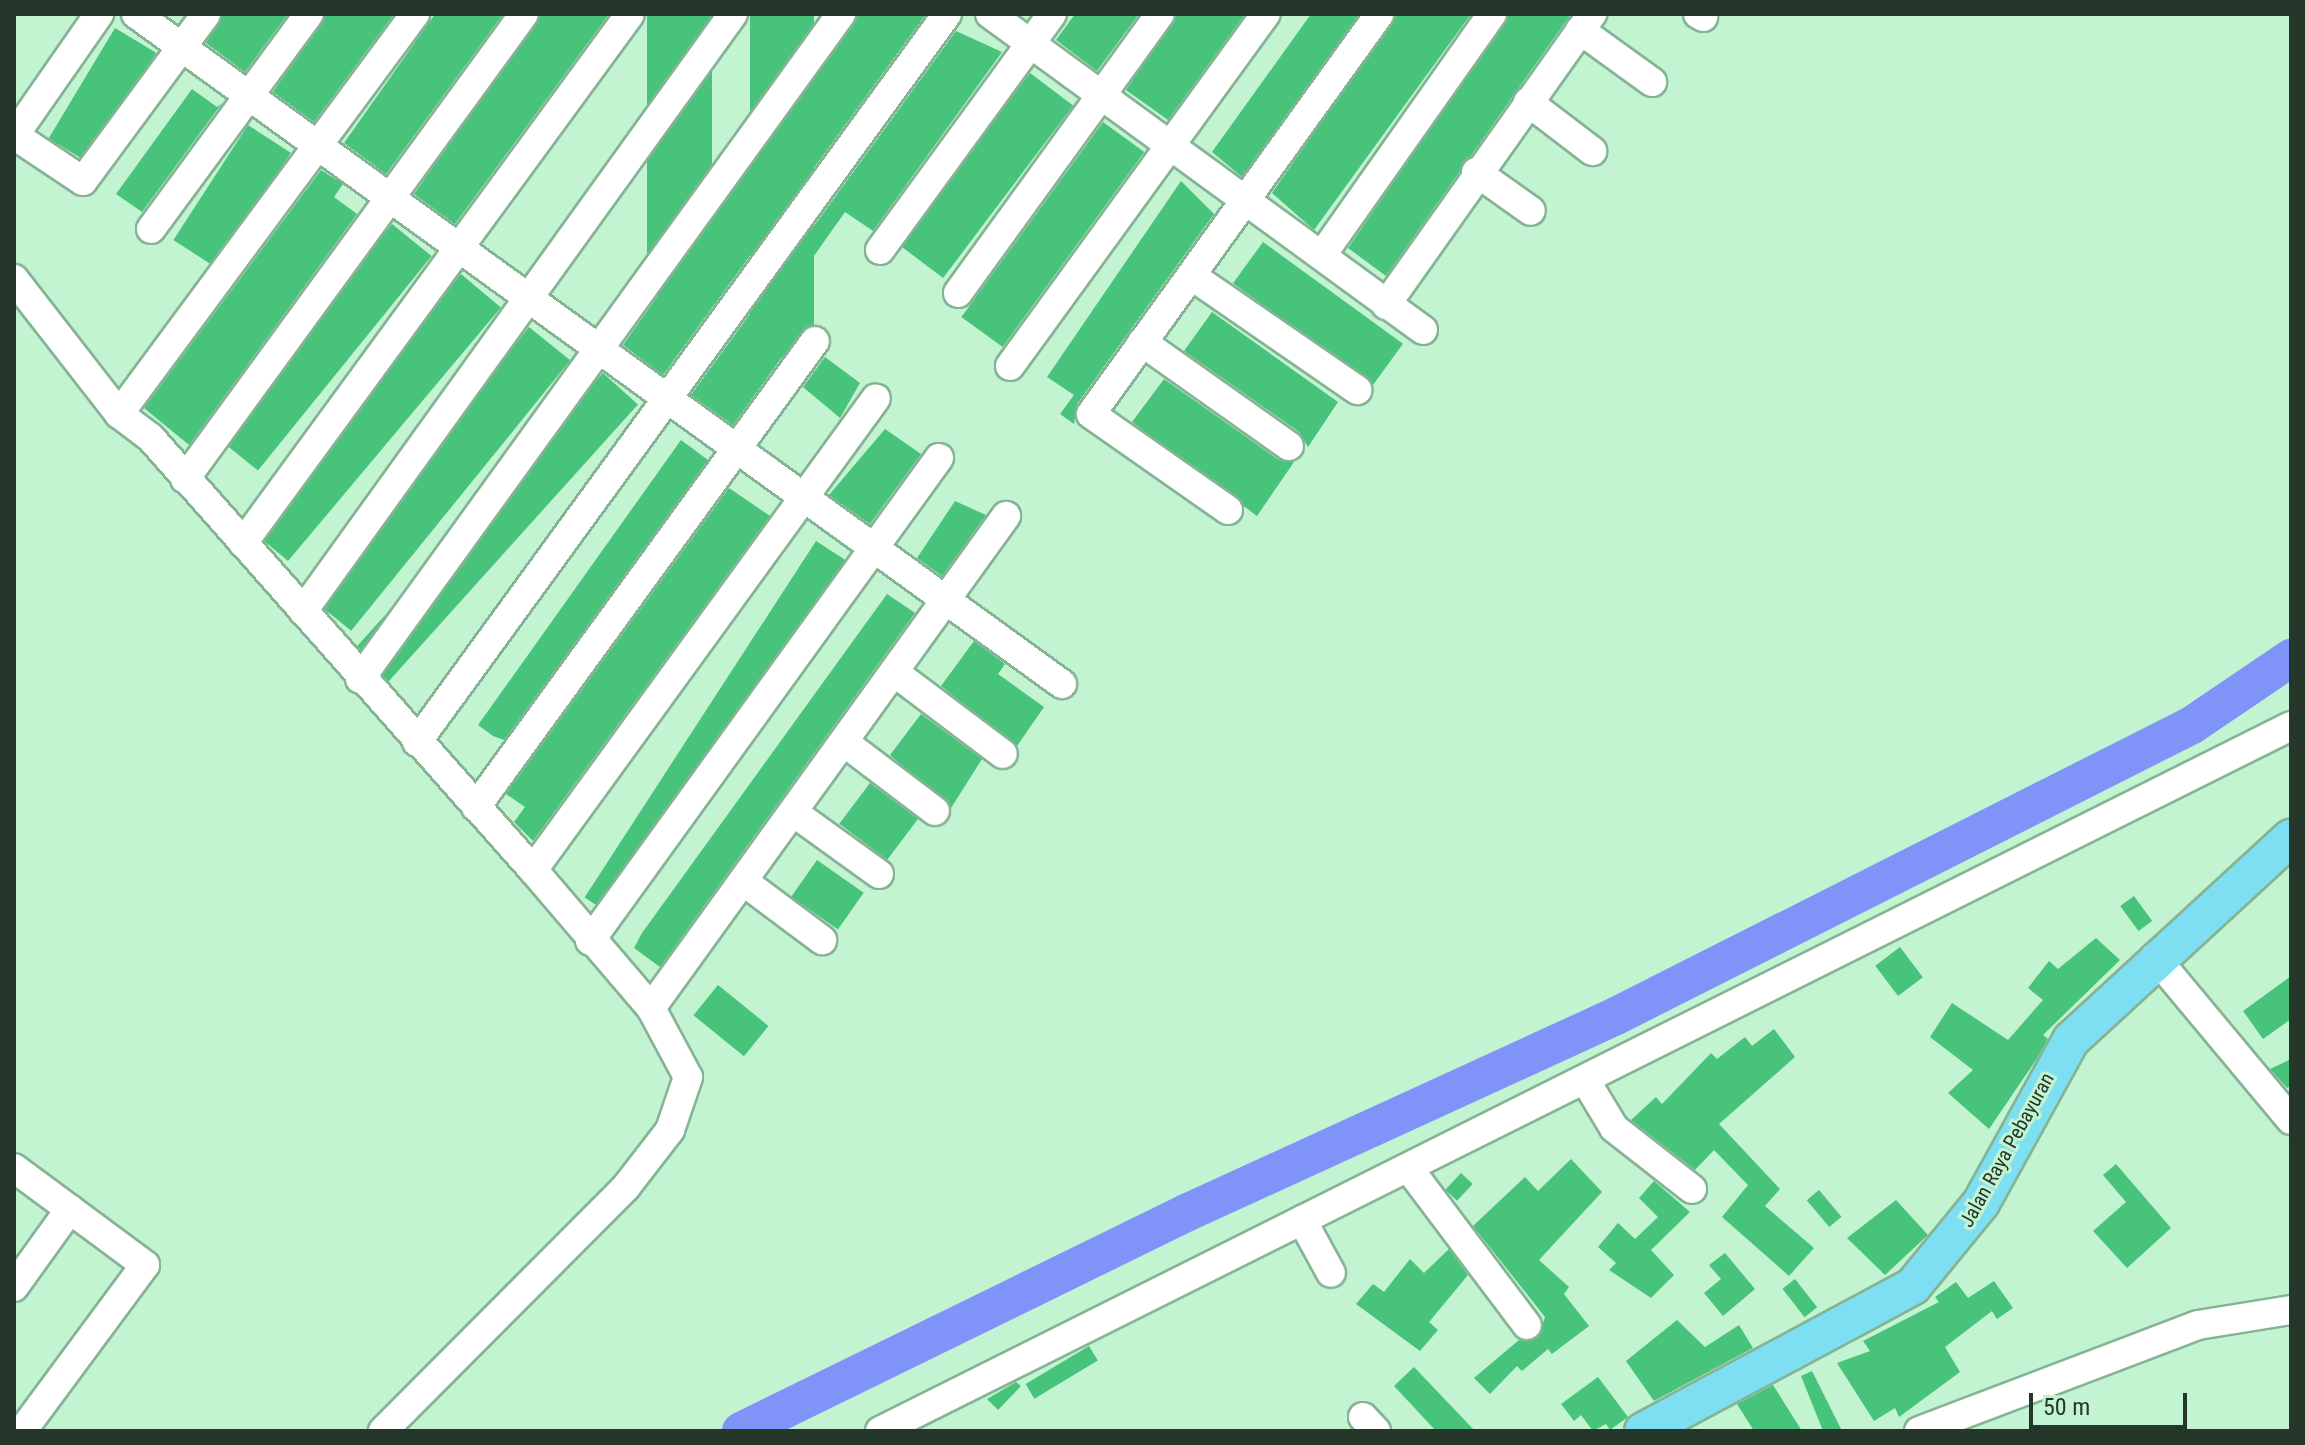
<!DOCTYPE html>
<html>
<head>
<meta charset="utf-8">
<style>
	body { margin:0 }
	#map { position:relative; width:2305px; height:1445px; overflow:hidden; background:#c2f4d1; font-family:"Roboto Condensed",sans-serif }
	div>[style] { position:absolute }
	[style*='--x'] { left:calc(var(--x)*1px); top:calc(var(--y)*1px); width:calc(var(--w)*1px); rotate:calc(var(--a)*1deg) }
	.river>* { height:38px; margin:-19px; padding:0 19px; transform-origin:19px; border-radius:19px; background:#8093f9 }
	.building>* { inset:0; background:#48c37b; transform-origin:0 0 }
	.roads { filter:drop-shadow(2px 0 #85b494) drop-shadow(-2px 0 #85b494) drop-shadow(0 2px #85b494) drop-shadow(0 -2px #85b494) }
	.minor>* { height:28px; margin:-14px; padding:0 14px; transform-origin:14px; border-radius:14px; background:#fff }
	.major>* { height:36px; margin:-18px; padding:0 18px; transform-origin:18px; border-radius:18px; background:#7ddff1 }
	span { translate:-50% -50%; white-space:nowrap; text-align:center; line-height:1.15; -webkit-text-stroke:6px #c2f4d1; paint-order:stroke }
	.street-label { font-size:20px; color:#24372a }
	.frame { position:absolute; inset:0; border:16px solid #24372a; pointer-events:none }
	.scale { position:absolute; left:2029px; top:1393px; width:158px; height:36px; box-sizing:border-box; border:4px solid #24372a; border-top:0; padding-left:10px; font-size:24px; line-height:28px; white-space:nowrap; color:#24372a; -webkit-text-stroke:6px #c2f4d1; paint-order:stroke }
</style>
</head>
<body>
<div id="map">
	<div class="river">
		<i style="--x:741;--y:1431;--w:496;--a:-26.1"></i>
		<i style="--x:1186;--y:1213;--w:473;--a:-24.6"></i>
		<i style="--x:1616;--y:1016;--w:645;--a:-26.8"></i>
		<i style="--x:2192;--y:725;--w:120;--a:-34.1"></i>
	</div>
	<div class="building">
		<i style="clip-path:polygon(223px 14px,288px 14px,245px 72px,206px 43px)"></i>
		<i style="clip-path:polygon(326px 14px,394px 14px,314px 122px,273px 92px)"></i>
		<i style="clip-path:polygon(435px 14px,503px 14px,386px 174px,344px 143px)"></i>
		<i style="clip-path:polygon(541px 14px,609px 14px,455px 224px,414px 194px)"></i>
		<i style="left:647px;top:14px;width:65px;height:282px"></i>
		<i style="left:750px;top:14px;width:64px;height:343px"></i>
		<i style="clip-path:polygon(858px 14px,926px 14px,663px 375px,623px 345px)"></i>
		<i style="clip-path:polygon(1075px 14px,1139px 14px,1097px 71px,1056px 40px)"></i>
		<i style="clip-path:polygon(1177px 14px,1245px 14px,1168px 120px,1126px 90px)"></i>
		<i style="clip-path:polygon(1311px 14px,1359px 14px,1242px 177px,1212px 152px)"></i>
		<i style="clip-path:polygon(1397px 14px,1471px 14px,1314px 230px,1272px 193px)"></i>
		<i style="clip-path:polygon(1509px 14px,1571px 14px,1386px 276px,1348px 248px)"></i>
		<i style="left:115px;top:28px;width:48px;height:129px;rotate:31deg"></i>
		<i style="clip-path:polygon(956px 31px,1002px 52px,873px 231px,845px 212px,768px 321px,795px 339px,733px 425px,691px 395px)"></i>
		<i style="left:1030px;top:73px;width:54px;height:216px;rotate:37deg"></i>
		<i style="clip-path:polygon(192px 89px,217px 107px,222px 103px,142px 212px,116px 194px)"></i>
		<i style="left:1103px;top:122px;width:51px;height:241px;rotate:36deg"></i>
		<i style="left:248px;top:125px;width:51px;height:137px;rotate:33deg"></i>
		<i style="clip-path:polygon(321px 170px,343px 184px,334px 197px,357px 214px,189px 445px,144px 408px)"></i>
		<i style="clip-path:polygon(1181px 181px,1214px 214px,1077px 404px,1074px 424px,1060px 414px,1074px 395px,1047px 377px)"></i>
		<i style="left:392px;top:224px;width:51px;height:276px;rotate:39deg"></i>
		<i style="left:1263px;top:242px;width:173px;height:51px;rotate:36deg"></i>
		<i style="left:461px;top:274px;width:52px;height:331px;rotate:40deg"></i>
		<i style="clip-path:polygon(1212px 312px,1338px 402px,1308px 447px,1299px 432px,1184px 351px)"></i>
		<i style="left:529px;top:327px;width:53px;height:348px;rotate:39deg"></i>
		<i style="clip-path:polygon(825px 357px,860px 383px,840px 418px,803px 387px)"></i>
		<i style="left:603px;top:373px;width:47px;height:373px;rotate:42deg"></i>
		<i style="clip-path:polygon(1164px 379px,1279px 460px,1294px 462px,1257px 516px,1132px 422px)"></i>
		<i style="clip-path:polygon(885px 429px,921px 454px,870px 524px,829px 495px)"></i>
		<i style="clip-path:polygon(681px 440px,708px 460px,504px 740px,493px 736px,478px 725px)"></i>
		<i style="clip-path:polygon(729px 488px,770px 516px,533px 841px,514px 822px,525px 807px,506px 794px)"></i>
		<i style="clip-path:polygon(955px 501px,986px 515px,942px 576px,917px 558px)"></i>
		<i style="left:816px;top:541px;width:35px;height:425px;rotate:33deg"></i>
		<i style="clip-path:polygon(887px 594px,915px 613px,660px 967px,634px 948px,642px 933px)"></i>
		<i style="clip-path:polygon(974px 641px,1005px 664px,998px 674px,1044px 707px,1017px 746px,941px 686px)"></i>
		<i style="clip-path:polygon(921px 714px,982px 759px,951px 808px,890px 755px)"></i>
		<i style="left:870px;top:783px;width:60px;height:51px;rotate:37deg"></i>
		<i style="left:817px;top:860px;width:57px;height:45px;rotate:35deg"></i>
		<i style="left:2134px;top:896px;width:31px;height:17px;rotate:54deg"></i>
		<i style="clip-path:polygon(2096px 938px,2120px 960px,2043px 1035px,2048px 1039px,2036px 1060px,1989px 1129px,1948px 1093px,1973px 1070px,1930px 1037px,1952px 1003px,2008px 1040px,2043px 1000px,2028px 988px,2049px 961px,2058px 969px)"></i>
		<i style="left:1900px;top:947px;width:38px;height:31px;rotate:53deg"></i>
		<i style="clip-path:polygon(2291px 976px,2291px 1019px,2263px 1039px,2243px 1011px)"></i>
		<i style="left:718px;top:985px;width:65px;height:39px;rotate:39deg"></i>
		<i style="clip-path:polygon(1774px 1029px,1795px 1057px,1719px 1124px,1780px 1189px,1765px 1206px,1814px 1248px,1789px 1276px,1722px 1217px,1748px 1185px,1714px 1150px,1695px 1170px,1631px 1120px,1656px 1097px,1662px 1104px,1711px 1053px,1717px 1059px,1745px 1037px,1752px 1046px)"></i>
		<i style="clip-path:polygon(2291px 1059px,2291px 1086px,2287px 1088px,2270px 1069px)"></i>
		<i style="clip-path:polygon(1571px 1159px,1602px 1192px,1539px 1260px,1569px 1287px,1564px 1294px,1589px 1326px,1552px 1354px,1548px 1349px,1522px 1371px,1517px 1366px,1490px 1394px,1474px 1378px,1519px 1340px,1538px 1338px,1545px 1317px,1473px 1226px,1525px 1177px,1538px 1191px)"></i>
		<i style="clip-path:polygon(2116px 1164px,2171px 1228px,2127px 1268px,2093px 1231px,2126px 1202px,2103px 1175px)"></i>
		<i style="left:1461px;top:1173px;width:16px;height:23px;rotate:43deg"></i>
		<i style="clip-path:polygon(1654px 1181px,1690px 1212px,1651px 1250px,1674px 1275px,1651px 1298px,1609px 1270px,1616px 1263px,1598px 1247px,1618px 1223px,1635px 1239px,1658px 1217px,1639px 1198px)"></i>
		<i style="left:1819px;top:1190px;width:35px;height:16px;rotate:50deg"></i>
		<i style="clip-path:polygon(1896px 1200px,1928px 1235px,1885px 1275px,1847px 1238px)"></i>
		<i style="clip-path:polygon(1449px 1249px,1468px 1275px,1429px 1322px,1438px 1330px,1420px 1351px,1356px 1304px,1373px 1284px,1384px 1292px,1410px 1259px,1424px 1273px)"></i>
		<i style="clip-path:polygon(1725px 1253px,1755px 1289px,1723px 1316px,1704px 1293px,1721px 1279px,1709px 1265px)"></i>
		<i style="left:1795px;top:1279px;width:36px;height:16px;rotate:52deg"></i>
		<i style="clip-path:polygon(1994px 1281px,2013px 1308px,1997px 1319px,1992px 1311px,1945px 1347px,1960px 1372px,1899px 1417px,1895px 1408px,1874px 1421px,1837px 1363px,1870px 1351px,1863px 1341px,1939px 1302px,1935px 1297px,1956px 1282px,1968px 1298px)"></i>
		<i style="clip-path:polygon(1677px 1320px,1705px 1347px,1739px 1325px,1753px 1348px,1654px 1401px,1626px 1361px)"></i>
		<i style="left:1089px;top:1346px;width:17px;height:74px;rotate:59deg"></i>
		<i style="clip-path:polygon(1414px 1367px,1475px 1431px,1436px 1431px,1394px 1386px)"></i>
		<i style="clip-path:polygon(1812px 1371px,1842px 1431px,1823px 1431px,1801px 1376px)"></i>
		<i style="clip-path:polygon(1598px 1377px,1628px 1417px,1610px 1430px,1606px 1424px,1593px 1431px,1581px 1415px,1574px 1421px,1561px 1404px)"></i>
		<i style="clip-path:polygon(1016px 1382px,1021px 1386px,998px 1410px,987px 1399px)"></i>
		<i style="clip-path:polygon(1773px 1385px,1802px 1431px,1754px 1431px,1737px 1404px)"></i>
	</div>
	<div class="roads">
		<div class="minor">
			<i style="--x:136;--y:14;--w:1143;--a:35.89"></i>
			<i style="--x:990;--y:14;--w:536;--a:36.12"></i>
			<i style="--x:1698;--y:14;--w:6;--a:31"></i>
			<i style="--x:1580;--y:30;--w:89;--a:35.8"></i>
			<i style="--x:1528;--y:102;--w:81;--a:37.4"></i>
			<i style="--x:14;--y:135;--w:83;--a:33.7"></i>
			<i style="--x:83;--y:181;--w:207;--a:-53.6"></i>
			<i style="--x:14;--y:136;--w:149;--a:-55.1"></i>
			<i style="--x:1476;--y:172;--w:67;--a:35.3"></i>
			<i style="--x:151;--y:229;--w:267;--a:-53.7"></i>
			<i style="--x:880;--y:250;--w:292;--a:-53.9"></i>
			<i style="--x:1322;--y:255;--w:295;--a:-54.8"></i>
			<i style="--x:1192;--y:276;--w:201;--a:34.6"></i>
			<i style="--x:14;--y:279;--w:171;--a:52.1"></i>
			<i style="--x:958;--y:293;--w:344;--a:-54.1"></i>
			<i style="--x:1386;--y:305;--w:357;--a:-54.7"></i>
			<i style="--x:1142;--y:342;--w:180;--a:35.3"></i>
			<i style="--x:1010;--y:366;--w:435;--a:-54"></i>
			<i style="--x:185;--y:479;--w:575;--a:-53.91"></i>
			<i style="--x:1228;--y:510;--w:167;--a:-145"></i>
			<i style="--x:1091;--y:414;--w:493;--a:-54.2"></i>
			<i style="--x:243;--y:543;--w:655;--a:-53.81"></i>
			<i style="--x:303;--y:611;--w:736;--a:-54.24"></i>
			<i style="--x:894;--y:672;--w:136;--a:37"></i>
			<i style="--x:360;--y:679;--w:821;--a:-54.12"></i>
			<i style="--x:417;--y:742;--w:900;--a:-53.94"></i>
			<i style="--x:844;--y:742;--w:114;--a:37.2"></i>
			<i style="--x:476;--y:807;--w:576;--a:-53.97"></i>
			<i style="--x:793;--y:812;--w:106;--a:35.8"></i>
			<i style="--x:533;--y:870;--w:583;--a:-53.99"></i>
			<i style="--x:743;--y:881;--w:99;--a:36.8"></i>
			<i style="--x:590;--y:941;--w:596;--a:-54.15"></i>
			<i style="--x:2155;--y:957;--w:212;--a:50.2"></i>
			<i style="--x:651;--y:1008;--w:607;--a:-54.19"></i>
			<i style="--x:1587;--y:1083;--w:52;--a:59"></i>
			<i style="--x:1614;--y:1128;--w:99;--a:38"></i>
			<i style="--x:14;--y:1168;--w:163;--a:36.5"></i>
			<i style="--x:145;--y:1265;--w:207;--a:126.5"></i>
			<i style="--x:1410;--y:1170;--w:194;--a:53"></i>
			<i style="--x:1302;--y:1220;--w:60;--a:61.3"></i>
			<i style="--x:14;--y:1287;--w:96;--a:-54.3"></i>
			<i style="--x:1363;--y:1417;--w:19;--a:47"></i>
			<i style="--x:383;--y:1431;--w:344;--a:-45.1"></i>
			<i style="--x:626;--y:1187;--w:72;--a:-52.3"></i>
			<i style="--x:670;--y:1130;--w:56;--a:-71.2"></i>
			<i style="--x:688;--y:1077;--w:78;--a:-118.2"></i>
			<i style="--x:651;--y:1008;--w:182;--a:-130.5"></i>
			<i style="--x:533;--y:870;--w:577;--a:-131.49"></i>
			<i style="--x:151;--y:438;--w:40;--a:-143"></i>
			<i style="--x:119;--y:414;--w:498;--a:-53.5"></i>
			<i style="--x:880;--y:1431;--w:1577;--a:-26.55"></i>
			<i style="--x:1919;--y:1431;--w:298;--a:-20.8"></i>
			<i style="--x:2198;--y:1325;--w:94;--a:-9.2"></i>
		</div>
		<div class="major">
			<i style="--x:1643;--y:1431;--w:306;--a:-28.2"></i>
			<i style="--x:1913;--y:1286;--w:107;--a:-50.7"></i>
			<i style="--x:1981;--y:1203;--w:186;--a:-61.1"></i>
			<i style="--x:2071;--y:1040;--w:299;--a:-42.6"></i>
		</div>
	</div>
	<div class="street-label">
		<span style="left:2007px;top:1150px;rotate:-61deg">Jalan Raya Pebayuran</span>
	</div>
	<div class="frame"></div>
	<div class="scale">50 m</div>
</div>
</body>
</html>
